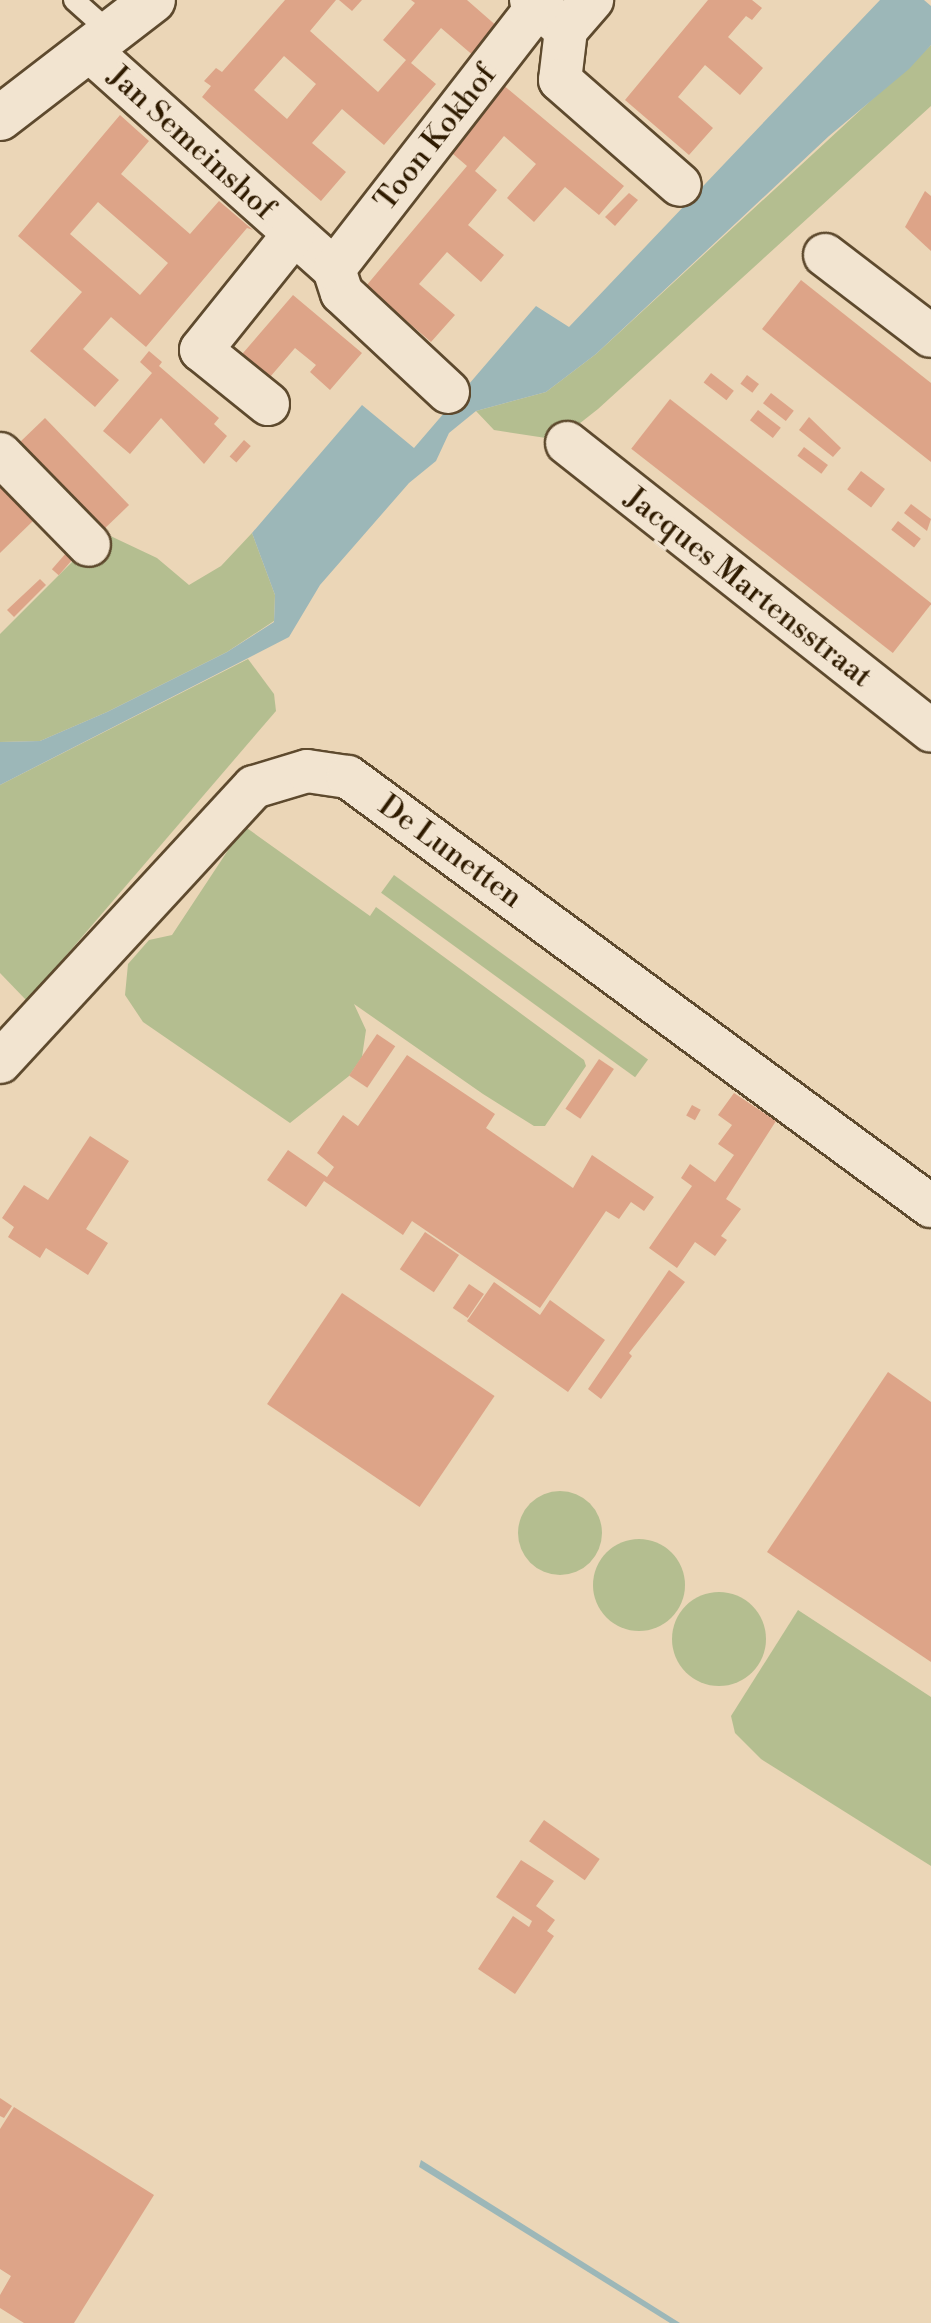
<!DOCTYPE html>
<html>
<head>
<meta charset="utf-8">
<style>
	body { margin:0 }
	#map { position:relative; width:931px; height:2323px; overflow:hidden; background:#ebd6b7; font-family:"Libre Bodoni",serif }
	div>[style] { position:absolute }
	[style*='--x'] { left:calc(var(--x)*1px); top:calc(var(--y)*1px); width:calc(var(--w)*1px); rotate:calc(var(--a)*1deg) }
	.green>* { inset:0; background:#b4be90; transform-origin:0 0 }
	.round { border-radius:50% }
	.water>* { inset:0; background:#9cb7b8 }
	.building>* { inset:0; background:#dda488; transform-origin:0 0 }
	.roads { filter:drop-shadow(2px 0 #5e4a2e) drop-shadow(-2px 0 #5e4a2e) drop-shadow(0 2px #5e4a2e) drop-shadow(0 -2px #5e4a2e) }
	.service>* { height:20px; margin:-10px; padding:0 10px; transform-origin:10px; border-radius:10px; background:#f2e4d0 }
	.minor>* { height:42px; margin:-21px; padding:0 21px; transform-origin:21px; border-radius:21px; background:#f2e4d0 }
	.tertiary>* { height:44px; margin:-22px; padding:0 22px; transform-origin:22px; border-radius:22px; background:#f2e4d0 }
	span { translate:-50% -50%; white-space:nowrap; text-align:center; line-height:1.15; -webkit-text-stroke:7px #f2e4d0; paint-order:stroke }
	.street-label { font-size:30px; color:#2f1b00 }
</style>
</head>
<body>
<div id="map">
	<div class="green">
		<i style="clip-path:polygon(931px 45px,931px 106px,598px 409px,570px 431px,546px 438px,494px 430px,476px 411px,546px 392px,596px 354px)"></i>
		<i style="clip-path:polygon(102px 532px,157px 558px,189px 585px,221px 566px,252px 533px,275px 595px,274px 621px,227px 652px,107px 712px,40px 741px,0 742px,0 634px)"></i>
		<i style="clip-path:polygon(248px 659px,274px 694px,276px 711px,27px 1001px,0 973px,0 785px)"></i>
		<i style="clip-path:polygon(244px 826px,370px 916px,376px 907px,584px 1060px,586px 1066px,545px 1126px,534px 1126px,483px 1094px,354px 1004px,366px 1030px,362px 1057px,349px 1076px,290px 1123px,143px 1022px,125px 995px,128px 964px,149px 940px,172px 935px)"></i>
		<i style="left:394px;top:875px;width:314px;height:22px;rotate:36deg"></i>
		<i class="round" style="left:518px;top:1491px;width:84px;height:84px"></i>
		<i class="round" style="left:593px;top:1539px;width:92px;height:92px"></i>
		<i class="round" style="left:672px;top:1592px;width:94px;height:94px"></i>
		<i style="clip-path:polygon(798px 1610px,931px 1697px,931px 1866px,761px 1759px,735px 1733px,731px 1716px)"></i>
	</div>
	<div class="water">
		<i style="clip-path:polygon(880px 0,924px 0,931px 6px,931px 45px,909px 69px,829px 136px,596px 354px,546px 392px,476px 411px,449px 433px,436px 461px,409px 483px,320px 585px,289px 637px,0 785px,0 742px,40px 741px,107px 712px,227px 652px,274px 622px,275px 595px,252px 533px,362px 405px,414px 448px,536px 306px,569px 327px)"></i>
		<i style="clip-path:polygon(421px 2160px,680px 2323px,670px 2323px,419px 2167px)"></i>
	</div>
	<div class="building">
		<i style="clip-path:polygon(evenodd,285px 0,336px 0,310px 31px,378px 92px,406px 60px,383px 40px,415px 3px,411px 0,467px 0,499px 28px,475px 57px,441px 28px,411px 63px,436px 84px,384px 145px,342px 109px,312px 143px,346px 172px,321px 201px,202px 97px,211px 86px,204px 81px,216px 68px,222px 72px,285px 0,284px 56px,316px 84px,287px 119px,254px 90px,284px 56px)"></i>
		<i style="clip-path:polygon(339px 0,362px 0,352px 11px)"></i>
		<i style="clip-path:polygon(708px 0,752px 0,762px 8px,752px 20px,746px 16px,728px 37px,763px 68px,740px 95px,705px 65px,678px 97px,713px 128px,689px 155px,625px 100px)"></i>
		<i style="clip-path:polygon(502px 84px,624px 186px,599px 215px,565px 187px,534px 222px,507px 198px,536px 164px,504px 136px,475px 171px,497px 190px,468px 225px,504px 255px,481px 282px,447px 252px,419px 284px,455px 315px,431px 342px,366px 286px,467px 166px,446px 148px)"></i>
		<i style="clip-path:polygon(evenodd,120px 115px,149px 141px,121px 174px,190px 234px,219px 201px,253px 230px,247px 228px,146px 347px,111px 317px,83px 349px,119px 380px,95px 407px,30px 351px,82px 292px,18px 236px,120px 115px,98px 202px,168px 263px,140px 295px,70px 234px,98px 202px)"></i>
		<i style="clip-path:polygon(925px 191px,931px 196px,931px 251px,905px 227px)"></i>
		<i style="clip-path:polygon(629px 193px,638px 200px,615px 226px,605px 217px)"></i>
		<i style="clip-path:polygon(801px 280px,931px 383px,931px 462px,762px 329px)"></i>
		<i style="clip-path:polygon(293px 295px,362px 353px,330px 390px,310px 372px,316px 365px,295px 348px,264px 384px,237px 360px)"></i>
		<i style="clip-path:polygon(149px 351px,162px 362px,159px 366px,219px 418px,214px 424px,227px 436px,204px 464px,161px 418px,130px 454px,103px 431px,152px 373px,140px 362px)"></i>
		<i style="left:711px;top:373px;width:29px;height:12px;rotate:38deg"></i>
		<i style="left:747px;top:375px;width:15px;height:11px;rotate:37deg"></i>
		<i style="left:771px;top:393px;width:29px;height:13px;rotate:38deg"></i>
		<i style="left:670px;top:399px;width:332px;height:63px;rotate:38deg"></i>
		<i style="left:758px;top:410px;width:29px;height:13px;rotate:38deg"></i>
		<i style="clip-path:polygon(809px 417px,841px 448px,833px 457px,799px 430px)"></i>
		<i style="left:45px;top:418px;width:121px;height:35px;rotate:46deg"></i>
		<i style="left:244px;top:440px;width:9px;height:22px;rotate:41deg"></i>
		<i style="left:804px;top:447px;width:30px;height:11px;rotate:37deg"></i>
		<i style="left:861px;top:471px;width:30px;height:23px;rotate:37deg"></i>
		<i style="clip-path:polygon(0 484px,35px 519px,0 553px)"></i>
		<i style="clip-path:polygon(911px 504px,931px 519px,927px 531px,904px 513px)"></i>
		<i style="left:898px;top:521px;width:29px;height:11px;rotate:38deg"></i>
		<i style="left:67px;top:552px;width:9px;height:23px;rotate:41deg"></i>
		<i style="clip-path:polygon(40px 579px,46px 585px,14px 617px,7px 610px)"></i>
		<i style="left:377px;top:1034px;width:22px;height:50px;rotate:34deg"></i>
		<i style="clip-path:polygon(407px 1055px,495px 1114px,486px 1128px,573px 1188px,592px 1155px,654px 1197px,644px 1211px,631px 1202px,619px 1219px,606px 1211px,540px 1308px,412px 1221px,403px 1235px,324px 1181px,306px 1207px,267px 1180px,288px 1150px,327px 1177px,334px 1167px,317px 1153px,343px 1115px,358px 1126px)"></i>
		<i style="left:599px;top:1059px;width:18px;height:60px;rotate:34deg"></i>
		<i style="clip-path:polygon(734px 1093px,776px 1121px,726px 1199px,741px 1209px,721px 1236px,727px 1240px,715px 1256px,695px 1242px,677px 1268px,649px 1248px,692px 1186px,681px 1178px,690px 1164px,715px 1182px,734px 1155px,718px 1144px,732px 1125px,718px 1115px)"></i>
		<i style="left:692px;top:1105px;width:10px;height:12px;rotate:29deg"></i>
		<i style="clip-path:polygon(90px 1136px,129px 1161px,86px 1229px,108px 1243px,88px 1275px,46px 1248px,40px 1258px,8px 1237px,14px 1227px,2px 1218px,24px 1185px,48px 1200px)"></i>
		<i style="left:425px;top:1232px;width:41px;height:45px;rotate:34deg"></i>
		<i style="clip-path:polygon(669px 1270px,685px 1282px,629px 1353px,632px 1356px,601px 1399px,588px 1389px)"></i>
		<i style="clip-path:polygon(494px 1282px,540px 1315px,550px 1300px,605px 1340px,568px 1392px,467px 1321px)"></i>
		<i style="left:469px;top:1284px;width:18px;height:29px;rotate:34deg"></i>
		<i style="left:342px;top:1293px;width:184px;height:134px;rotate:34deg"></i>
		<i style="clip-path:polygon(888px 1372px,931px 1402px,931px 1662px,767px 1552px)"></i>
		<i style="left:544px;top:1820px;width:68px;height:26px;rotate:35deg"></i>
		<i style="clip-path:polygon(521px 1860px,554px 1881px,536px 1906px,555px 1920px,547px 1931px,554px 1936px,515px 1994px,478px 1969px,513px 1916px,529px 1927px,532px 1921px,496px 1897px)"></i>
		<i style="clip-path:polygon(0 2098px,12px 2106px,4px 2118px,0 2116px)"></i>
		<i style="clip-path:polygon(14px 2107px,154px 2195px,74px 2323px,24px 2323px,0 2308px,0 2295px,11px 2276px,0 2269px,0 2129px)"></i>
	</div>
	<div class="roads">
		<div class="service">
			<i style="--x:74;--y:0;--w:51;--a:41.8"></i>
		</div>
		<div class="minor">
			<i style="--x:531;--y:0;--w:46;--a:40.6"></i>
			<i style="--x:566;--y:30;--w:50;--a:96.8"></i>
			<i style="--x:560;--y:80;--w:159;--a:41.2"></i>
			<i style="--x:566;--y:30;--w:40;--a:-49"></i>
			<i style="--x:90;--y:51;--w:327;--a:41.8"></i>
			<i style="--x:334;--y:269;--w:25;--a:72"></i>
			<i style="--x:342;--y:293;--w:145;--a:43"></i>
			<i style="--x:825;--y:255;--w:133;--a:37.4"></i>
			<i style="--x:334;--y:269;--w:333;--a:-52.2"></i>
			<i style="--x:268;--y:404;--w:86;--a:-141.1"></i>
			<i style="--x:201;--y:350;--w:147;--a:-51.3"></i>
			<i style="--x:567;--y:443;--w:464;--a:38.3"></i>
			<i style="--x:0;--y:454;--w:127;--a:45.6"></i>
			<i style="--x:0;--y:1062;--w:374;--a:-47.3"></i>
			<i style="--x:254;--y:787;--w:55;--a:-16.8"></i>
			<i style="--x:307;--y:771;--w:41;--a:8.3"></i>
			<i style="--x:348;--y:777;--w:724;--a:36.35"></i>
		</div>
		<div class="tertiary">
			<i style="--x:0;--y:118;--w:193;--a:-37.6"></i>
		</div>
	</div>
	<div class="street-label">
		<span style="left:436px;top:138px;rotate:-52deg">Toon Kokhof</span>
		<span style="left:191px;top:143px;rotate:42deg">Jan Semeinshof</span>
		<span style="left:748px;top:588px;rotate:38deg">Jacques Martensstraat</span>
		<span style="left:450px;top:852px;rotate:36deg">De Lunetten</span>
	</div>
</div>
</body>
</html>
